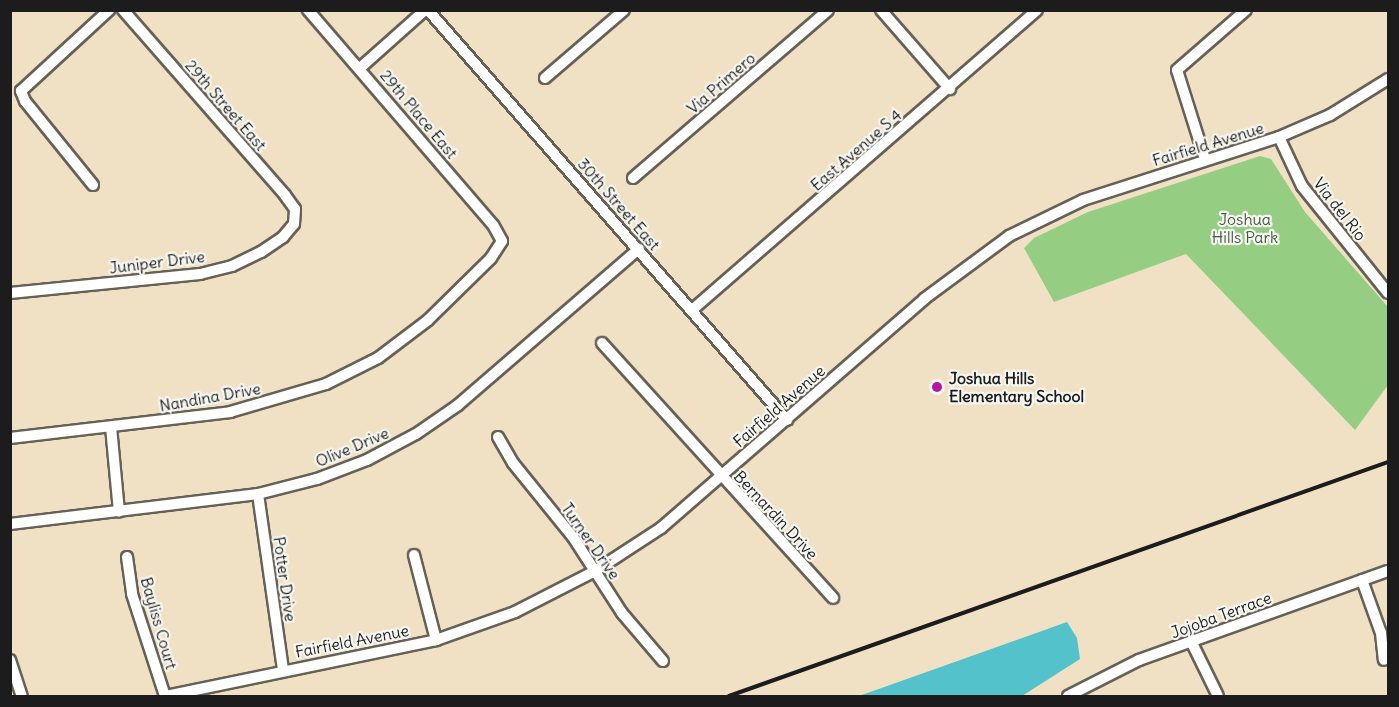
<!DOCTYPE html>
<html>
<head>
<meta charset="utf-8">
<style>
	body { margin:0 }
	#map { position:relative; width:1399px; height:707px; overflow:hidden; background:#f0e1c4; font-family:Delius,sans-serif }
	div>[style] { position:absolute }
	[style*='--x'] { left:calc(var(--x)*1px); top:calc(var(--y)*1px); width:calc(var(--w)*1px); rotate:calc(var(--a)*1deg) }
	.green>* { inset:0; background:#95ce82 }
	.water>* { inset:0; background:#54c2ca }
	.roads { filter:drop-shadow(2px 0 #666157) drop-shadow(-2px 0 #666157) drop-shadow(0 2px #666157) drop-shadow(0 -2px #666157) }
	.street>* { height:10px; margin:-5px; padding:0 5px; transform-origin:5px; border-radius:5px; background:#fff }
	.rail>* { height:4px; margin:-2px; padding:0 2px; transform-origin:2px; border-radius:2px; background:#1c1c1c }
	.dots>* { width:16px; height:16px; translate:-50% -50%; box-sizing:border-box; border:3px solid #f6f6f2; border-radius:50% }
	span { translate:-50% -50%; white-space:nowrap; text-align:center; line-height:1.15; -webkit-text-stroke:4.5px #f6f6f2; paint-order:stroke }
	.street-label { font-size:16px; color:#1c1c1c }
	.park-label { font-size:16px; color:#465a40 }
	.poi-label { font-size:16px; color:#1c1c1c; font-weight:700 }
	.left { translate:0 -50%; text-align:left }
	.frame { position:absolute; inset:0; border:12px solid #1c1c1c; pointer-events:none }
</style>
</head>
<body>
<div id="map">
	<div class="green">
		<i style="clip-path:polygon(1260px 156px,1271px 159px,1305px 212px,1388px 307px,1388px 385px,1355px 430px,1186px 254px,1054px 302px,1024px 248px,1034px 238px,1088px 212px)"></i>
	</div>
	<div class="water">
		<i style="clip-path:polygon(1067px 622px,1077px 638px,1080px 659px,1022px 696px,859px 696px)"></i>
	</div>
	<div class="roads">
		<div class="street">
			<i style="--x:428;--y:10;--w:545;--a:48.79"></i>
			<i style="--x:881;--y:10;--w:105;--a:48.9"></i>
			<i style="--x:360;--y:68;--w:87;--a:-41.7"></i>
			<i style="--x:545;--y:78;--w:104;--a:-40.7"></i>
			<i style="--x:1279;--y:137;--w:54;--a:64.9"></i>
			<i style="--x:1302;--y:186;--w:137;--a:51.2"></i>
			<i style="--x:1205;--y:159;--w:93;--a:-107.5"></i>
			<i style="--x:1177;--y:70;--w:91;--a:-41"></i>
			<i style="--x:633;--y:178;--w:257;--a:-40.7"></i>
			<i style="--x:93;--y:185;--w:108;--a:-129"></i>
			<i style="--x:25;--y:101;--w:11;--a:-112"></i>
			<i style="--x:21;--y:91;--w:120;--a:-42.6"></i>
			<i style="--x:10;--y:293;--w:191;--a:-5.7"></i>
			<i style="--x:200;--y:274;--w:33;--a:-14"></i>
			<i style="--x:232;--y:266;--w:32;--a:-26"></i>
			<i style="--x:261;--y:252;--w:27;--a:-34"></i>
			<i style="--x:283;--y:237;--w:17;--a:-50"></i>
			<i style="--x:294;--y:224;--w:15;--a:-86"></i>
			<i style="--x:295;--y:209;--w:17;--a:-126"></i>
			<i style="--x:285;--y:195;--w:246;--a:-131.2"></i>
			<i style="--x:692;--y:310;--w:457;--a:-41"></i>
			<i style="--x:602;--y:343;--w:344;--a:47.8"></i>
			<i style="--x:111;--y:427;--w:85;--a:84.6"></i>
			<i style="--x:498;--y:437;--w:30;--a:60"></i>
			<i style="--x:513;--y:463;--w:95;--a:51"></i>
			<i style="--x:573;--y:537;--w:90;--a:57.2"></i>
			<i style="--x:622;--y:613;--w:63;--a:49.5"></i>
			<i style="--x:10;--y:438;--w:222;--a:-6.7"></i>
			<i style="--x:230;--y:412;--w:100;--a:-16.3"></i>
			<i style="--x:326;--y:384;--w:58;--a:-26.6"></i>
			<i style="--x:378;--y:358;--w:63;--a:-37.2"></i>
			<i style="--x:428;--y:320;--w:88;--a:-44.5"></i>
			<i style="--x:491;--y:258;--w:20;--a:-57"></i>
			<i style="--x:502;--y:241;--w:18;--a:-119"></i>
			<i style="--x:493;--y:225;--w:284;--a:-130.7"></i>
			<i style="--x:258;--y:494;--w:177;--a:81.9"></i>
			<i style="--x:10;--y:524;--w:250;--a:-6.9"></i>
			<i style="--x:258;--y:494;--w:61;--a:-14.3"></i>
			<i style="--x:317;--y:479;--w:53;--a:-20.8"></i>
			<i style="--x:367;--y:460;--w:55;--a:-28"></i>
			<i style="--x:416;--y:434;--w:51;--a:-34.6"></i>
			<i style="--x:458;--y:405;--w:239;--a:-40.8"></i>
			<i style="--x:414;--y:555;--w:88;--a:75.5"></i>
			<i style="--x:127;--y:557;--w:37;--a:82"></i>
			<i style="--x:132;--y:594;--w:107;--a:72.1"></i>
			<i style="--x:1362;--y:580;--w:56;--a:70.3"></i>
			<i style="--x:1381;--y:633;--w:27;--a:84"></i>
			<i style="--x:1191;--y:641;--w:61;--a:63.9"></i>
			<i style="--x:10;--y:660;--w:38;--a:72"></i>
			<i style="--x:166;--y:696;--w:276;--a:-11.7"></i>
			<i style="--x:436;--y:640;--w:84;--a:-19.5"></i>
			<i style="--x:515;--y:612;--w:90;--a:-27.1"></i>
			<i style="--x:595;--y:571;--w:79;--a:-33.1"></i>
			<i style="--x:661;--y:528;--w:349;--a:-41"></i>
			<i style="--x:924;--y:299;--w:106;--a:-36.5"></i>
			<i style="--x:1009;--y:236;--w:82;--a:-25.9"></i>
			<i style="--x:1083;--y:200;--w:206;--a:-17.8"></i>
			<i style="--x:1279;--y:137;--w:56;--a:-23.3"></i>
			<i style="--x:1330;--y:115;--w:68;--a:-31.8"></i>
			<i style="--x:1068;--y:696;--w:80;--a:-26.9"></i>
			<i style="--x:1139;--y:660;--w:264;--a:-19.7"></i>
		</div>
	</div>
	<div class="rail">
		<i style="--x:729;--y:696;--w:699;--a:-19.55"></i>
	</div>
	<div class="dots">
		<i style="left:937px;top:387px;background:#b5179e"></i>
	</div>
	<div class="street-label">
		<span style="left:721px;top:83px;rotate:-41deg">Via Primero</span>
		<span style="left:226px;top:105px;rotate:49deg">29th Street East</span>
		<span style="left:419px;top:114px;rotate:50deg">29th Place East</span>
		<span style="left:1208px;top:144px;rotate:-17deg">Fairfield Avenue</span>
		<span style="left:856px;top:150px;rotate:-41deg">East Avenue S 4</span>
		<span style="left:619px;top:204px;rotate:49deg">30th Street East</span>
		<span style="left:1340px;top:209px;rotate:52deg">Via del Rio</span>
		<span style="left:157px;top:262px;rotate:-7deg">Juniper Drive</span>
		<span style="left:210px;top:397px;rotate:-10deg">Nandina Drive</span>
		<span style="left:779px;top:406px;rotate:-41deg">Fairfield Avenue</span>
		<span style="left:352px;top:447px;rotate:-23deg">Olive Drive</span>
		<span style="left:776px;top:515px;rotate:47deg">Bernardin Drive</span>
		<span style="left:591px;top:541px;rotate:55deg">Turner Drive</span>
		<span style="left:285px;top:579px;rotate:82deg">Potter Drive</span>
		<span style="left:1221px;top:615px;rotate:-20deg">Jojoba Terrace</span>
		<span style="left:159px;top:623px;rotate:74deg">Bayliss Court</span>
		<span style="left:352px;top:641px;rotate:-11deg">Fairfield Avenue</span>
	</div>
	<div class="park-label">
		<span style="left:1245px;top:228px">Joshua<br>Hills Park</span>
	</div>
	<div class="poi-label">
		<span class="left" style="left:949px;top:387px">Joshua Hills<br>Elementary School</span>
	</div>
	<div class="frame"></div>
</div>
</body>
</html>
